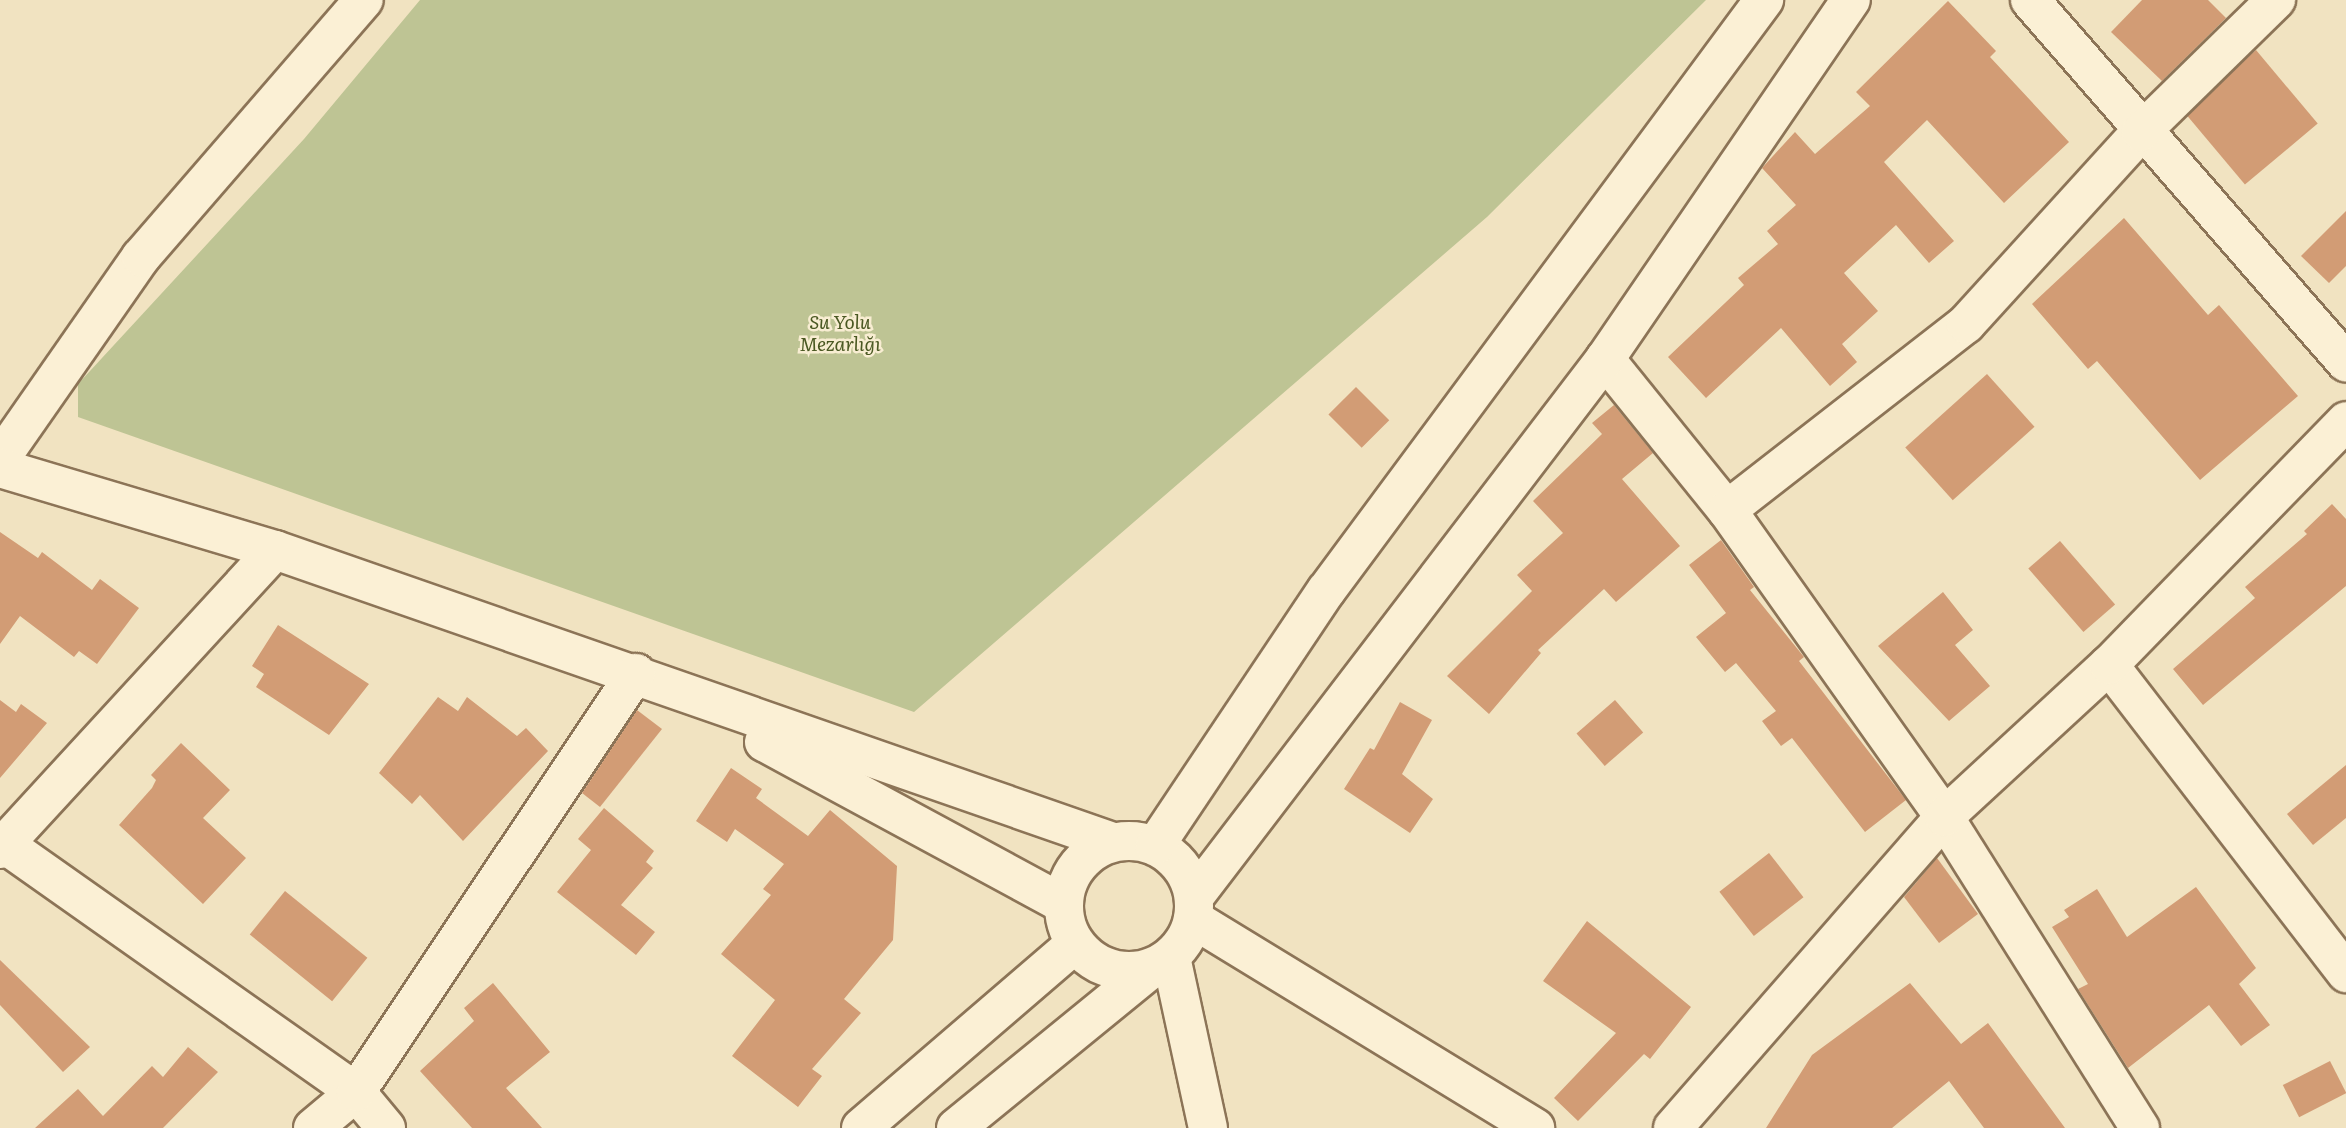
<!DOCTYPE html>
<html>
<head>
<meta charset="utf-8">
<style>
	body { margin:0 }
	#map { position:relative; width:2346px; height:1128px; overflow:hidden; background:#f1e3c1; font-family:Literata,serif }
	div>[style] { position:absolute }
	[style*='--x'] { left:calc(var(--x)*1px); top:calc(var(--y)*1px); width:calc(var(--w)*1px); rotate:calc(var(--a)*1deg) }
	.cemetery>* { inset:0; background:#bec494 }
	.building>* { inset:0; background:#d29c75; transform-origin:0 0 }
	.roads { filter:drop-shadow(2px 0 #8c7457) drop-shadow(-2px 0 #8c7457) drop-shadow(0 2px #8c7457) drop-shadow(0 -2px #8c7457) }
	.minor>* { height:38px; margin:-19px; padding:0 19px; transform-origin:19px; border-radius:19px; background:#fbf0d5 }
	.minor>.ring { margin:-19px; padding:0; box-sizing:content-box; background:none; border:38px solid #fbf0d5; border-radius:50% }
	span { translate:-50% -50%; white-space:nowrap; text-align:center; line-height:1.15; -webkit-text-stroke:5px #f8edd2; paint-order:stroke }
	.park-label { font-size:19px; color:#4a5822; font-style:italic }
</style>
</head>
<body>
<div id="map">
	<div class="cemetery">
		<i style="clip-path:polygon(420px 0,1706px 0,1487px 217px,914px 712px,78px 417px,78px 384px,304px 139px)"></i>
	</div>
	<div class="building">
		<i style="clip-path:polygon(2142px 0,2208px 0,2226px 18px,2162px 81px,2111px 32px)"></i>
		<i style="clip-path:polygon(1948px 1px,1996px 51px,1990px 57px,2069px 142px,2004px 203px,1927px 120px,1884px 162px,1954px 241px,1929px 263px,1896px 225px,1844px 273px,1878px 311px,1842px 344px,1857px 362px,1830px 386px,1781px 328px,1706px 398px,1668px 357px,1744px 285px,1738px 278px,1778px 244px,1767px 231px,1796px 205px,1762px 168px,1795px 132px,1815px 154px,1870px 106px,1856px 92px)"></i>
		<i style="left:2256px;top:50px;width:96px;height:95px;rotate:50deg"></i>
		<i style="clip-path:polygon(2346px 211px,2346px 266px,2329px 283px,2301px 256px)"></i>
		<i style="clip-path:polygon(2124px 218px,2208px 315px,2219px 305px,2298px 396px,2200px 480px,2097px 361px,2088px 369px,2032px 304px)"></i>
		<i style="left:1987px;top:374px;width:71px;height:110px;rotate:48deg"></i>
		<i style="left:1356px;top:387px;width:47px;height:39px;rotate:45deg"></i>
		<i style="clip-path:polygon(1614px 405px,1653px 453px,1622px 479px,1680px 546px,1616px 602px,1604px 589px,1538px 650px,1541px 653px,1489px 714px,1447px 676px,1532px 591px,1517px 575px,1563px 533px,1533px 501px,1602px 434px,1592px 423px)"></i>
		<i style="clip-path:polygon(2332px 504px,2346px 519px,2346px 586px,2203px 705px,2173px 669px,2255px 598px,2245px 587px,2307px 534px,2304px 531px)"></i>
		<i style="clip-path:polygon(0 532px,38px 558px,42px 552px,92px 590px,100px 579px,139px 608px,97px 664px,79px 651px,74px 657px,20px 616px,0 644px)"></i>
		<i style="clip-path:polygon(1721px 540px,1754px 587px,1750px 590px,1804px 657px,1799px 661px,1906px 800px,1865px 832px,1792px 738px,1781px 746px,1762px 721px,1776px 711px,1736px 663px,1725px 672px,1696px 637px,1726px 613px,1689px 565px)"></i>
		<i style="left:2060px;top:541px;width:84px;height:42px;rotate:49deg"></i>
		<i style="clip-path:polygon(1943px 592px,1973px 630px,1955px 645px,1990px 686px,1949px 721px,1878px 646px)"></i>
		<i style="clip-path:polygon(278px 625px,369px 684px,329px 735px,256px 687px,264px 674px,252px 666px)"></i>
		<i style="clip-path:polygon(438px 697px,458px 711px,467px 697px,517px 736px,526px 728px,548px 751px,463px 841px,420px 795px,412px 804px,379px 773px)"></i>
		<i style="clip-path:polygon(0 700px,16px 712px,21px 704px,47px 723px,0 778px)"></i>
		<i style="left:1615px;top:700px;width:43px;height:51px;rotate:49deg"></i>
		<i style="clip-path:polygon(1400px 702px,1432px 720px,1402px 774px,1433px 799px,1410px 833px,1344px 789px,1370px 748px,1374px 750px)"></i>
		<i style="clip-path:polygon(637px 710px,662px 729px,600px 807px,582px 793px)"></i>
		<i style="clip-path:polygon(181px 743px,230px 790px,203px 818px,246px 858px,203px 904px,119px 825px,152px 788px,156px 780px,151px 775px)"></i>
		<i style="clip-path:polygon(2346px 765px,2346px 818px,2313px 845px,2287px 814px)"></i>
		<i style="clip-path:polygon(731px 768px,762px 789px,756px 798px,808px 836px,830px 810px,897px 866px,893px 940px,844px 999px,861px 1013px,812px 1069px,822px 1076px,798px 1107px,732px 1056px,775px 1000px,721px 954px,771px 895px,763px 889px,784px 864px,735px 829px,727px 842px,696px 821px)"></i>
		<i style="clip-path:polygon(604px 808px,654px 851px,646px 862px,653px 868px,621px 905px,655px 932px,636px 955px,557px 892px,591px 850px,578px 839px)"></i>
		<i style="left:1769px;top:853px;width:56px;height:63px;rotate:52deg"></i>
		<i style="clip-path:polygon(1937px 858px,1978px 914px,1939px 943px,1904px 897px)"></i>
		<i style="clip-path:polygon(2196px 887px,2256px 968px,2239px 984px,2270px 1025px,2241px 1046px,2209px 1005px,2128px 1068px,2078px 989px,2088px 984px,2052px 927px,2069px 917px,2064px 910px,2097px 889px,2127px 937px)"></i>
		<i style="left:285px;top:891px;width:106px;height:56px;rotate:39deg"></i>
		<i style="clip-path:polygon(1587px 921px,1691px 1007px,1650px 1059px,1644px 1054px,1578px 1121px,1554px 1098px,1616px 1033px,1543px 981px)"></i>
		<i style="clip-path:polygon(0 960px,90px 1047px,63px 1072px,0 1005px)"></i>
		<i style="clip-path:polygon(493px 983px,550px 1052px,506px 1088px,542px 1128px,472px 1128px,420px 1071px,474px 1021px,464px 1008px)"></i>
		<i style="clip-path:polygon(1910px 983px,1961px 1044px,1988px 1023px,2065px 1128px,1984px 1128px,1949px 1081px,1892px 1128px,1766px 1128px,1812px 1055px)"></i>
		<i style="clip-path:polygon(188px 1047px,218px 1072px,163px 1128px,35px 1128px,78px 1089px,103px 1116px,152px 1066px,163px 1077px)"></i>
		<i style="left:2330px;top:1061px;width:36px;height:53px;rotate:63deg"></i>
	</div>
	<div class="roads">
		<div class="minor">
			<i style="--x:2030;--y:0;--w:481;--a:48.9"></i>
			<i style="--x:1605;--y:359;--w:194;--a:51.1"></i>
			<i style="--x:1727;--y:510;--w:376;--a:54.7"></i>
			<i style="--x:1944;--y:817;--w:368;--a:57.8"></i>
			<i style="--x:0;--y:459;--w:246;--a:-55.1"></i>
			<i style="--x:141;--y:257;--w:340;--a:-49.1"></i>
			<i style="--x:0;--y:468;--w:287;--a:16.6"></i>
			<i style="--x:275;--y:550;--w:887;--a:19.21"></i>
			<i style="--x:1727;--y:510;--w:303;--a:-37.9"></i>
			<i style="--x:1966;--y:324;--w:260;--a:-47.7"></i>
			<i style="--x:2141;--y:132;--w:189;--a:-44.4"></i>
			<i style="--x:2109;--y:665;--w:389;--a:52.4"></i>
			<i style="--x:764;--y:742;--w:340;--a:28.4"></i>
			<i class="ring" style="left:1064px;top:841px;width:92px;height:92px"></i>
			<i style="--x:0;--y:841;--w:436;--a:35.2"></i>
			<i style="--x:356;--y:1092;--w:47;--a:50.2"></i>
			<i style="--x:1155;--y:846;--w:307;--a:-56.2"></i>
			<i style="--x:1326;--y:591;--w:736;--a:-53.46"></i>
			<i style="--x:0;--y:849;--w:406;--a:-47.4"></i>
			<i style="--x:1194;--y:897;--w:677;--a:-52.62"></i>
			<i style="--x:1605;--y:359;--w:435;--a:-55.6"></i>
			<i style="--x:1193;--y:919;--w:401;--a:31.4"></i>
			<i style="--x:1171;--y:957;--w:175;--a:77.8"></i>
			<i style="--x:313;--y:1128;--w:56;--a:-39.9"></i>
			<i style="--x:356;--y:1092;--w:504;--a:-56.25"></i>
			<i style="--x:861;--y:1128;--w:282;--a:-40.7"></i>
			<i style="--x:956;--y:1128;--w:253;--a:-39.2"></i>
			<i style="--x:1673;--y:1128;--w:413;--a:-48.9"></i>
			<i style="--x:1944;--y:817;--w:224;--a:-42.7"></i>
			<i style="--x:2109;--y:665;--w:340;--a:-45.8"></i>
		</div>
	</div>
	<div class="park-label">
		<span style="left:840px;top:333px">Su Yolu<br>Mezarlığı</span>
	</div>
</div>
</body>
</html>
